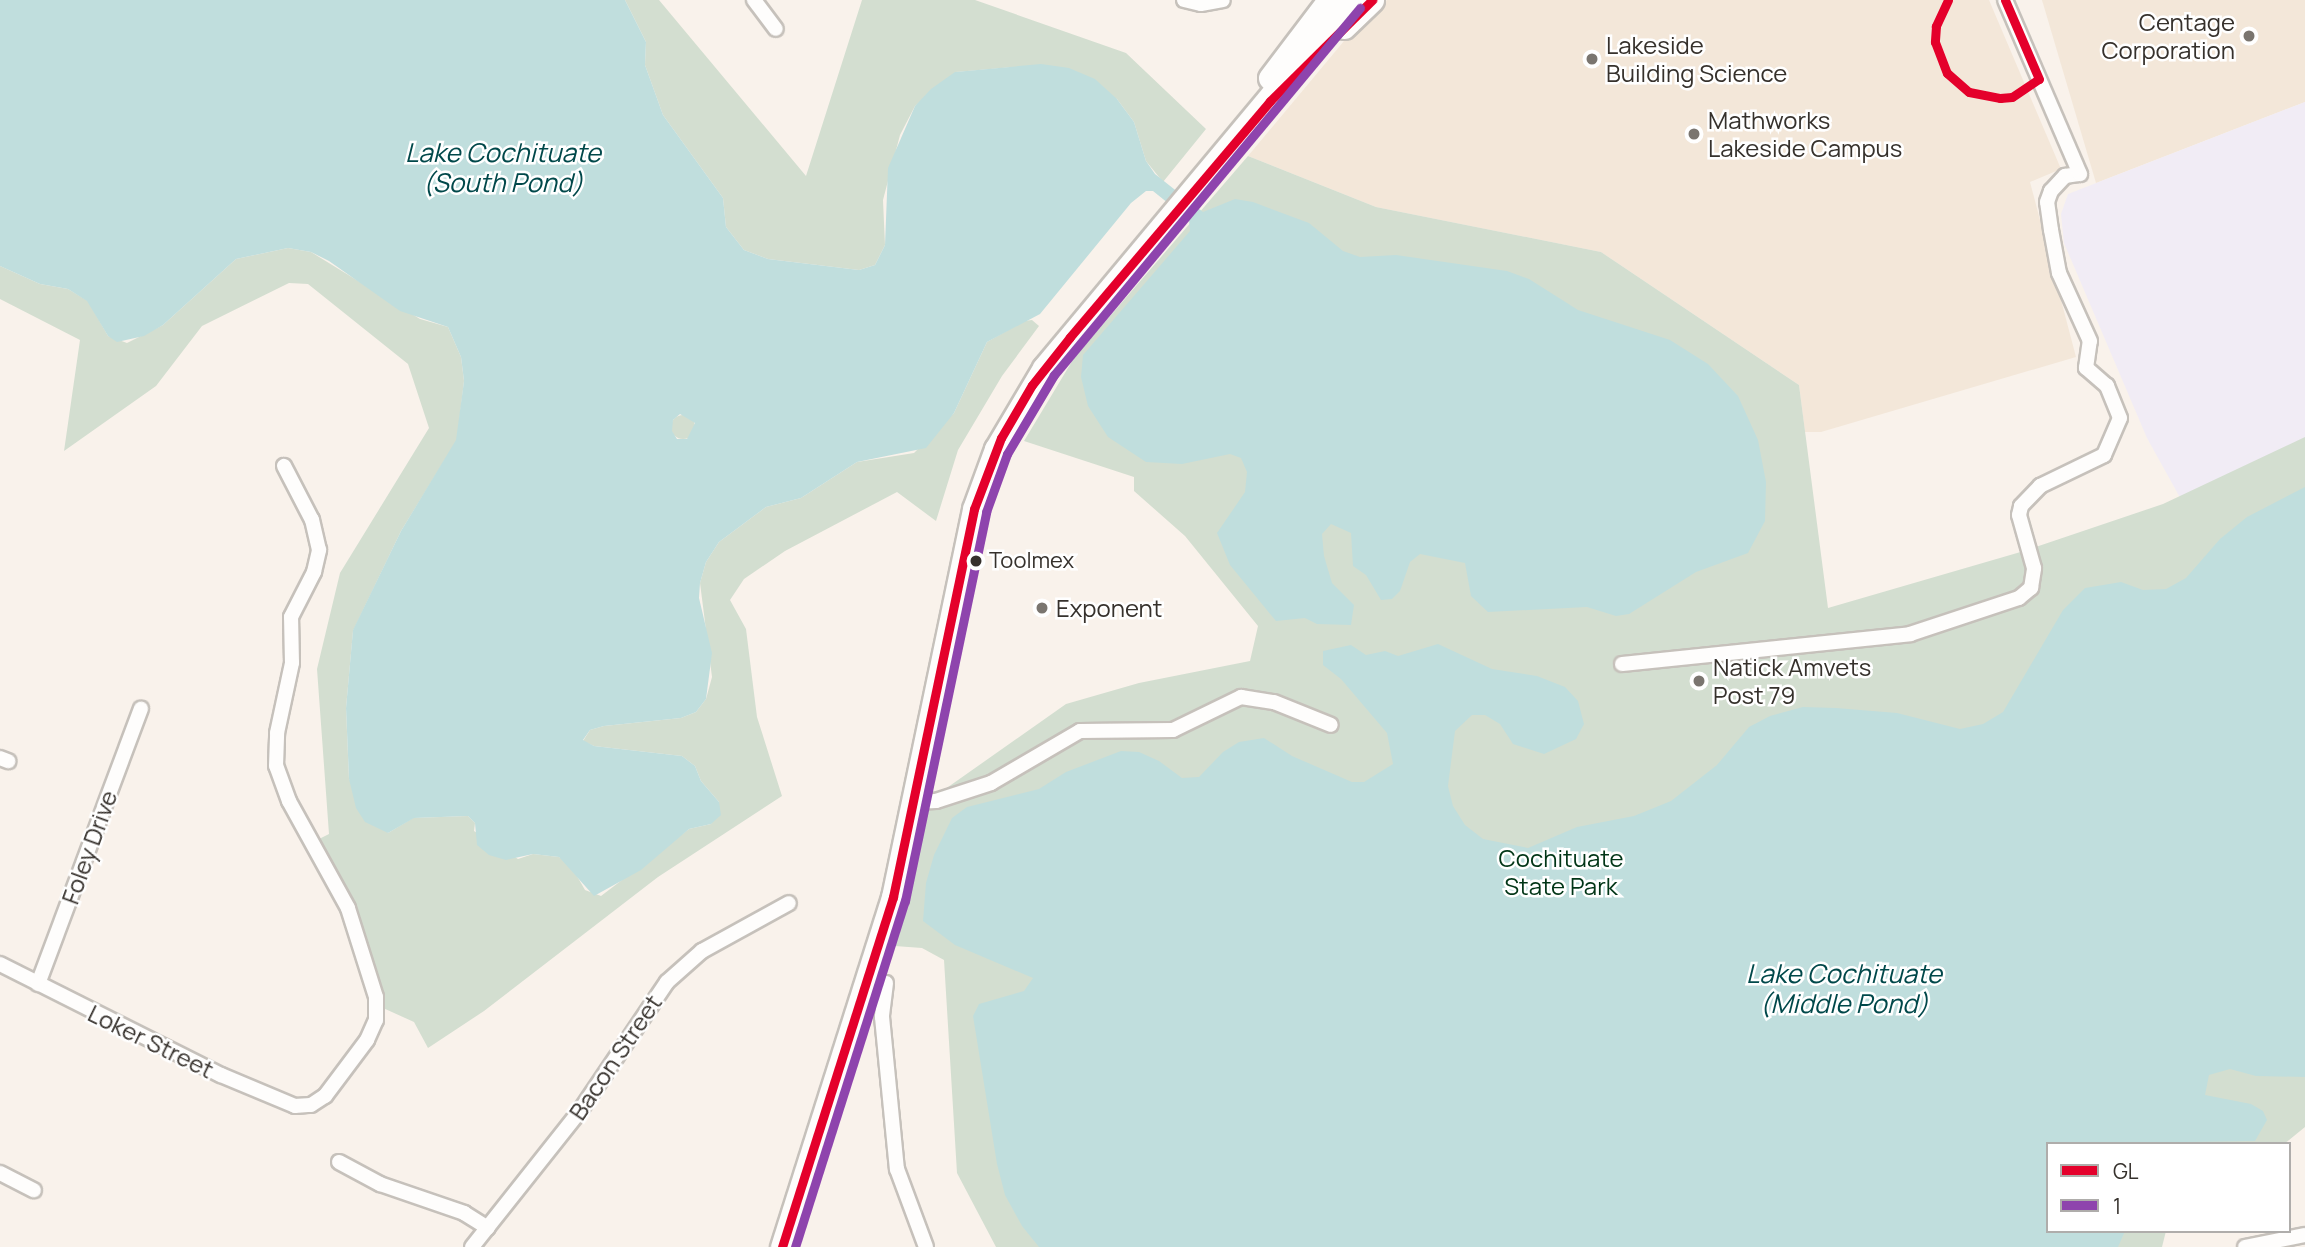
<!DOCTYPE html>
<html>
<head>
<meta charset="utf-8">
<style>
	body { margin:0 }
	#map { position:relative; width:2305px; height:1247px; overflow:hidden; background:#f9f2eb; font-family:Manrope,sans-serif }
	div>[style] { position:absolute }
	[style*='--x'] { left:calc(var(--x)*1px); top:calc(var(--y)*1px); width:calc(var(--w)*1px); rotate:calc(var(--a)*1deg) }
	.built>* { inset:0; background:#f3e7d9 }
	.industrial>* { inset:0; background:#f1ecf5 }
	.green>* { inset:0; background:#d3ded0 }
	.round { border-radius:50% }
	.water>* { inset:0; background:#c0dedd }
	.roads { filter:drop-shadow(2px 0 #c6c1bb) drop-shadow(-2px 0 #c6c1bb) drop-shadow(0 2px #c6c1bb) drop-shadow(0 -2px #c6c1bb) }
	.minor>* { height:14px; margin:-7px; padding:0 7px; transform-origin:7px; border-radius:7px; background:#fefdfc }
	.trunk>* { height:23px; margin:-11.5px; padding:0 11.5px; transform-origin:11.5px; border-radius:11.5px; background:#fefdfc }
	.bus-1>* { height:9px; margin:-4.5px; padding:0 4.5px; transform-origin:4.5px; border-radius:4.5px; background:#e4002b }
	.bus-2>* { height:9px; margin:-4.5px; padding:0 4.5px; transform-origin:4.5px; border-radius:4.5px; background:#8e44ad }
	.dots>* { width:19px; height:19px; translate:-50% -50%; box-sizing:border-box; border:4px solid #fff; border-radius:50% }
	span { translate:-50% -50%; white-space:nowrap; text-align:center; line-height:1.15; -webkit-text-stroke:5px #fff; paint-order:stroke }
	.bus-label { font-size:22px; color:#36312c }
	.left { translate:0 -50%; text-align:left }
	.poi-label { font-size:24px; color:#36312c }
	.right { translate:-100% -50%; text-align:right }
	.street-label { font-size:24px; color:#36312c }
	.park-label { font-size:24px; color:#003516 }
	.water-label { font-size:26px; color:#00484a; font-style:italic }
	.legend { position:absolute; left:2046px; top:1142px; width:245px; height:91px; box-sizing:border-box; background:#fff; border:2px solid #afadab; margin:0; padding:9px 12px; list-style:none; font-size:21px; color:#36312c }
	.legend li { display:flex; align-items:center; gap:14px; height:35px }
	.legend b { width:35px; border:2px solid #afadab }
</style>
</head>
<body>
<div id="map">
	<div class="built">
		<i style="clip-path:polygon(1387px 0,1989px 0,2061px 169px,2030px 182px,2076px 357px,1821px 432px,1805px 432px,1799px 385px,1601px 252px,1376px 207px,1248px 156px,1344px 41px)"></i>
		<i style="clip-path:polygon(2042px 0,2305px 0,2305px 102px,2096px 183px)"></i>
	</div>
	<div class="industrial">
		<i style="clip-path:polygon(2305px 102px,2305px 442px,2183px 503px,2147px 438px,2064px 243px,2061px 214px,2068px 194px)"></i>
	</div>
	<div class="green">
		<i style="clip-path:polygon(625px 0,659px 0,806px 176px,862px 0,975px 0,1126px 53px,1206px 129px,1163px 182px,1146px 161px,1134px 122px,1117px 99px,1013px 67px,956px 72px,915px 106px,900px 135px,883px 200px,885px 245px,875px 265px,859px 270px,768px 259px,744px 250px,726px 227px,723px 198px,663px 115px,645px 65px,646px 42px)"></i>
		<i style="clip-path:polygon(1248px 156px,1376px 207px,1601px 252px,1799px 385px,1828px 608px,2024px 551px,2163px 504px,2305px 437px,2305px 1127px,2284px 1144px,2048px 1144px,2048px 1231px,2166px 1231px,2162px 1247px,996px 1247px,957px 1173px,944px 960px,922px 948px,895px 946px,932px 791px,941px 792px,1066px 704px,1139px 683px,1250px 661px,1258px 626px,1185px 536px,1134px 491px,1134px 477px,1024px 441px,1074px 358px)"></i>
		<i style="clip-path:polygon(288px 248px,311px 252px,420px 319px,448px 327px,461px 357px,464px 381px,457px 440px,401px 531px,353px 631px,346px 708px,349px 779px,388px 833px,413px 818px,468px 816px,475px 823px,474px 831px,518px 859px,533px 854px,559px 857px,570px 864px,585px 890px,601px 896px,689px 829px,711px 824px,719px 802px,701px 781px,695px 766px,682px 756px,594px 746px,583px 741px,590px 730px,604px 726px,681px 718px,696px 712px,706px 699px,712px 677px,700px 583px,706px 562px,719px 542px,766px 507px,801px 498px,857px 462px,914px 453px,954px 413px,987px 342px,1024px 321px,1032px 320px,1039px 326px,1002px 376px,958px 450px,936px 521px,897px 492px,785px 551px,744px 579px,730px 600px,746px 629px,757px 717px,782px 796px,658px 877px,484px 1011px,428px 1048px,414px 1022px,383px 1008px,349px 894px,319px 839px,329px 834px,317px 669px,340px 573px,429px 428px,408px 364px,308px 284px,289px 283px,202px 326px,156px 386px,64px 451px,80px 340px,0 299px,0 266px,40px 284px,68px 289px,88px 301px,108px 336px,127px 343px,163px 325px,236px 259px)"></i>
		<i class="round" style="left:671px;top:415px;width:24px;height:24px"></i>
	</div>
	<div class="water">
		<i style="clip-path:polygon(evenodd,0 0,625px 0,646px 42px,645px 65px,663px 115px,723px 198px,726px 227px,744px 250px,768px 259px,859px 270px,875px 265px,885px 245px,888px 168px,915px 106px,931px 89px,955px 72px,1041px 64px,1069px 68px,1095px 79px,1117px 99px,1134px 122px,1146px 161px,1155px 174px,1203px 212px,1235px 199px,1253px 202px,1309px 223px,1343px 251px,1360px 257px,1396px 255px,1507px 271px,1529px 279px,1578px 310px,1670px 340px,1708px 364px,1738px 396px,1758px 440px,1766px 482px,1765px 521px,1748px 553px,1696px 572px,1629px 614px,1616px 616px,1587px 607px,1488px 612px,1471px 596px,1465px 563px,1420px 554px,1410px 562px,1400px 591px,1392px 599px,1381px 600px,1366px 575px,1353px 566px,1351px 533px,1331px 524px,1322px 534px,1324px 556px,1332px 583px,1354px 605px,1351px 625px,1317px 624px,1305px 618px,1276px 621px,1230px 565px,1217px 533px,1245px 492px,1247px 472px,1241px 458px,1230px 454px,1182px 464px,1146px 462px,1108px 437px,1088px 406px,1081px 377px,1083px 355px,1190px 231px,1189px 220px,1153px 191px,1146px 191px,1131px 203px,1040px 314px,987px 342px,954px 413px,926px 448px,857px 462px,801px 498px,766px 507px,719px 542px,706px 562px,700px 583px,699px 598px,712px 653px,706px 699px,696px 712px,681px 718px,604px 726px,590px 730px,583px 740px,594px 746px,682px 756px,695px 766px,701px 781px,719px 802px,721px 815px,711px 824px,689px 829px,641px 870px,594px 896px,559px 857px,533px 854px,506px 860px,489px 855px,477px 845px,475px 823px,468px 816px,414px 818px,388px 833px,365px 822px,356px 808px,349px 779px,346px 708px,353px 630px,401px 531px,456px 440px,464px 381px,461px 357px,448px 327px,400px 311px,329px 261px,311px 252px,288px 248px,236px 259px,163px 325px,144px 336px,117px 342px,108px 336px,87px 301px,68px 289px,40px 284px,0 266px,0 0,680px 414px,695px 423px,687px 439px,677px 439px,672px 431px,673px 420px,680px 414px)"></i>
		<i style="clip-path:polygon(2305px 487px,2305px 1077px,2256px 1076px,2230px 1069px,2209px 1075px,2205px 1095px,2251px 1104px,2263px 1111px,2267px 1120px,2255px 1141px,2048px 1144px,2048px 1231px,2125px 1231px,2118px 1247px,1039px 1247px,1022px 1226px,1005px 1195px,997px 1164px,973px 1016px,979px 1004px,1024px 991px,1033px 978px,955px 945px,923px 921px,926px 883px,934px 855px,952px 818px,967px 807px,1039px 789px,1066px 772px,1121px 751px,1139px 752px,1159px 761px,1182px 778px,1199px 777px,1223px 752px,1239px 742px,1264px 738px,1292px 756px,1352px 782px,1364px 782px,1393px 764px,1387px 733px,1341px 679px,1323px 665px,1323px 651px,1351px 645px,1366px 655px,1385px 651px,1398px 656px,1438px 644px,1492px 669px,1537px 676px,1565px 687px,1578px 701px,1584px 724px,1576px 739px,1544px 754px,1513px 744px,1500px 724px,1485px 715px,1472px 715px,1455px 731px,1448px 786px,1453px 806px,1465px 825px,1483px 839px,1528px 848px,1577px 827px,1634px 816px,1671px 801px,1717px 765px,1749px 727px,1770px 716px,1803px 707px,1836px 708px,1897px 713px,1960px 729px,1983px 724px,2003px 712px,2063px 610px,2085px 588px,2121px 582px,2143px 590px,2166px 589px,2186px 578px,2220px 539px,2247px 517px)"></i>
	</div>
	<div class="roads">
		<div class="minor">
			<i style="--x:754;--y:0;--w:36;--a:53"></i>
			<i style="--x:1184;--y:0;--w:17;--a:13"></i>
			<i style="--x:1201;--y:4;--w:22;--a:-10"></i>
			<i style="--x:1622;--y:664;--w:290;--a:-5.9"></i>
			<i style="--x:1910;--y:634;--w:115;--a:-18.3"></i>
			<i style="--x:2019;--y:598;--w:16;--a:-40"></i>
			<i style="--x:2031;--y:588;--w:20;--a:-81"></i>
			<i style="--x:2034;--y:568;--w:55;--a:-105.8"></i>
			<i style="--x:2019;--y:515;--w:9;--a:-77"></i>
			<i style="--x:2021;--y:506;--w:28;--a:-46"></i>
			<i style="--x:2040;--y:486;--w:71;--a:-25.8"></i>
			<i style="--x:2104;--y:455;--w:40;--a:-66.6"></i>
			<i style="--x:2120;--y:418;--w:35;--a:-112"></i>
			<i style="--x:2107;--y:386;--w:28;--a:-139"></i>
			<i style="--x:2086;--y:368;--w:27;--a:-82"></i>
			<i style="--x:2090;--y:341;--w:75;--a:-114.5"></i>
			<i style="--x:2059;--y:273;--w:44;--a:-100.5"></i>
			<i style="--x:2051;--y:230;--w:28;--a:-98"></i>
			<i style="--x:2047;--y:202;--w:12;--a:-70"></i>
			<i style="--x:2051;--y:191;--w:21;--a:-47"></i>
			<i style="--x:2065;--y:176;--w:15;--a:-8"></i>
			<i style="--x:2080;--y:174;--w:189;--a:-113.3"></i>
			<i style="--x:0;--y:758;--w:9;--a:21"></i>
			<i style="--x:915;--y:802;--w:21;--a:-3"></i>
			<i style="--x:936;--y:801;--w:58;--a:-18.1"></i>
			<i style="--x:991;--y:783;--w:103;--a:-30.3"></i>
			<i style="--x:1080;--y:731;--w:93;--a:-0.6"></i>
			<i style="--x:1173;--y:730;--w:76;--a:-25.9"></i>
			<i style="--x:1241;--y:697;--w:33;--a:9"></i>
			<i style="--x:1274;--y:702;--w:61;--a:22"></i>
			<i style="--x:0;--y:964;--w:247;--a:26.7"></i>
			<i style="--x:221;--y:1075;--w:80;--a:22.7"></i>
			<i style="--x:295;--y:1106;--w:16;--a:-4"></i>
			<i style="--x:311;--y:1105;--w:17;--a:-33"></i>
			<i style="--x:325;--y:1096;--w:70;--a:-53.1"></i>
			<i style="--x:367;--y:1040;--w:22;--a:-66"></i>
			<i style="--x:376;--y:1020;--w:23;--a:-90"></i>
			<i style="--x:376;--y:997;--w:93;--a:-107.5"></i>
			<i style="--x:348;--y:908;--w:122;--a:-118.9"></i>
			<i style="--x:289;--y:801;--w:37;--a:-110"></i>
			<i style="--x:276;--y:766;--w:33;--a:-88"></i>
			<i style="--x:277;--y:733;--w:72;--a:-77.9"></i>
			<i style="--x:292;--y:663;--w:46;--a:-91.2"></i>
			<i style="--x:291;--y:617;--w:51;--a:-62.9"></i>
			<i style="--x:314;--y:572;--w:23;--a:-77"></i>
			<i style="--x:319;--y:550;--w:31;--a:-103"></i>
			<i style="--x:312;--y:520;--w:61;--a:-117.4"></i>
			<i style="--x:886;--y:983;--w:34;--a:97"></i>
			<i style="--x:882;--y:1017;--w:153;--a:84.4"></i>
			<i style="--x:897;--y:1169;--w:83;--a:69.6"></i>
			<i style="--x:38;--y:984;--w:294;--a:-69.5"></i>
			<i style="--x:339;--y:1162;--w:47;--a:28.2"></i>
			<i style="--x:380;--y:1184;--w:89;--a:19"></i>
			<i style="--x:464;--y:1213;--w:28;--a:32"></i>
			<i style="--x:0;--y:1173;--w:38;--a:27"></i>
			<i style="--x:472;--y:1247;--w:177;--a:-51.6"></i>
			<i style="--x:582;--y:1108;--w:152;--a:-56"></i>
			<i style="--x:667;--y:982;--w:47;--a:-41.5"></i>
			<i style="--x:702;--y:951;--w:99;--a:-28.9"></i>
			<i style="--x:2245;--y:1247;--w:61;--a:-11.3"></i>
		</div>
		<div class="trunk">
			<i style="--x:1344;--y:27;--w:39;--a:-44"></i>
			<i style="--x:1270;--y:78;--w:98;--a:-52.9"></i>
			<i style="--x:782;--y:1247;--w:367;--a:-72.4"></i>
			<i style="--x:893;--y:897;--w:396;--a:-78.2"></i>
			<i style="--x:974;--y:509;--w:64;--a:-69.9"></i>
			<i style="--x:996;--y:449;--w:94;--a:-59.3"></i>
			<i style="--x:1044;--y:368;--w:479;--a:-50.2"></i>
		</div>
	</div>
	<div class="bus-1">
		<i style="--x:1948;--y:0;--w:29;--a:115"></i>
		<i style="--x:1936;--y:26;--w:16;--a:94"></i>
		<i style="--x:1935;--y:42;--w:33;--a:69"></i>
		<i style="--x:1947;--y:73;--w:29;--a:41"></i>
		<i style="--x:1969;--y:92;--w:32;--a:11"></i>
		<i style="--x:2000;--y:98;--w:12;--a:-5"></i>
		<i style="--x:2012;--y:97;--w:32;--a:-34"></i>
		<i style="--x:2039;--y:79;--w:86;--a:-113.3"></i>
		<i style="--x:782;--y:1247;--w:367;--a:-72.4"></i>
		<i style="--x:893;--y:897;--w:396;--a:-78.2"></i>
		<i style="--x:974;--y:509;--w:76;--a:-69.2"></i>
		<i style="--x:1001;--y:438;--w:61;--a:-59.7"></i>
		<i style="--x:1032;--y:385;--w:61;--a:-51.6"></i>
		<i style="--x:1070;--y:337;--w:309;--a:-49.7"></i>
		<i style="--x:1270;--y:101;--w:144;--a:-44.7"></i>
	</div>
	<div class="bus-2">
		<i style="--x:795;--y:1247;--w:363;--a:-72.4"></i>
		<i style="--x:905;--y:901;--w:397;--a:-78.2"></i>
		<i style="--x:986;--y:512;--w:62;--a:-70.1"></i>
		<i style="--x:1007;--y:454;--w:92;--a:-59.3"></i>
		<i style="--x:1054;--y:375;--w:478;--a:-50.2"></i>
	</div>
	<div class="dots">
		<i style="left:2249px;top:36px;background:#7a756f"></i>
		<i style="left:1592px;top:59px;background:#7a756f"></i>
		<i style="left:1694px;top:134px;background:#7a756f"></i>
		<i style="left:976px;top:561px;background:#36312c"></i>
		<i style="left:1042px;top:608px;background:#7a756f"></i>
		<i style="left:1699px;top:681px;background:#7a756f"></i>
	</div>
	<div class="bus-label">
		<span class="left" style="left:989px;top:561px">Toolmex</span>
	</div>
	<div class="poi-label">
		<span class="right" style="left:2235px;top:36px">Centage<br>Corporation</span>
		<span class="left" style="left:1606px;top:59px">Lakeside<br>Building Science</span>
		<span class="left" style="left:1708px;top:134px">Mathworks<br>Lakeside Campus</span>
		<span class="left" style="left:1056px;top:608px">Exponent</span>
		<span class="left" style="left:1713px;top:681px">Natick Amvets<br>Post 79</span>
	</div>
	<div class="street-label">
		<span style="left:89px;top:847px;rotate:-70deg">Foley Drive</span>
		<span style="left:151px;top:1041px;rotate:26deg">Loker Street</span>
		<span style="left:615px;top:1057px;rotate:-56deg">Bacon Street</span>
	</div>
	<div class="park-label">
		<span style="left:1561px;top:872px">Cochituate<br>State Park</span>
	</div>
	<div class="water-label">
		<span style="left:503px;top:168px">Lake Cochituate<br>(South Pond)</span>
		<span style="left:1844px;top:989px">Lake Cochituate<br>(Middle Pond)</span>
	</div>
	<ul class="legend">
	<li><b style="height:9px;background:#e4002b"></b>GL</li>
	<li><b style="height:9px;background:#8e44ad"></b>1</li>
	</ul>
</div>
</body>
</html>
